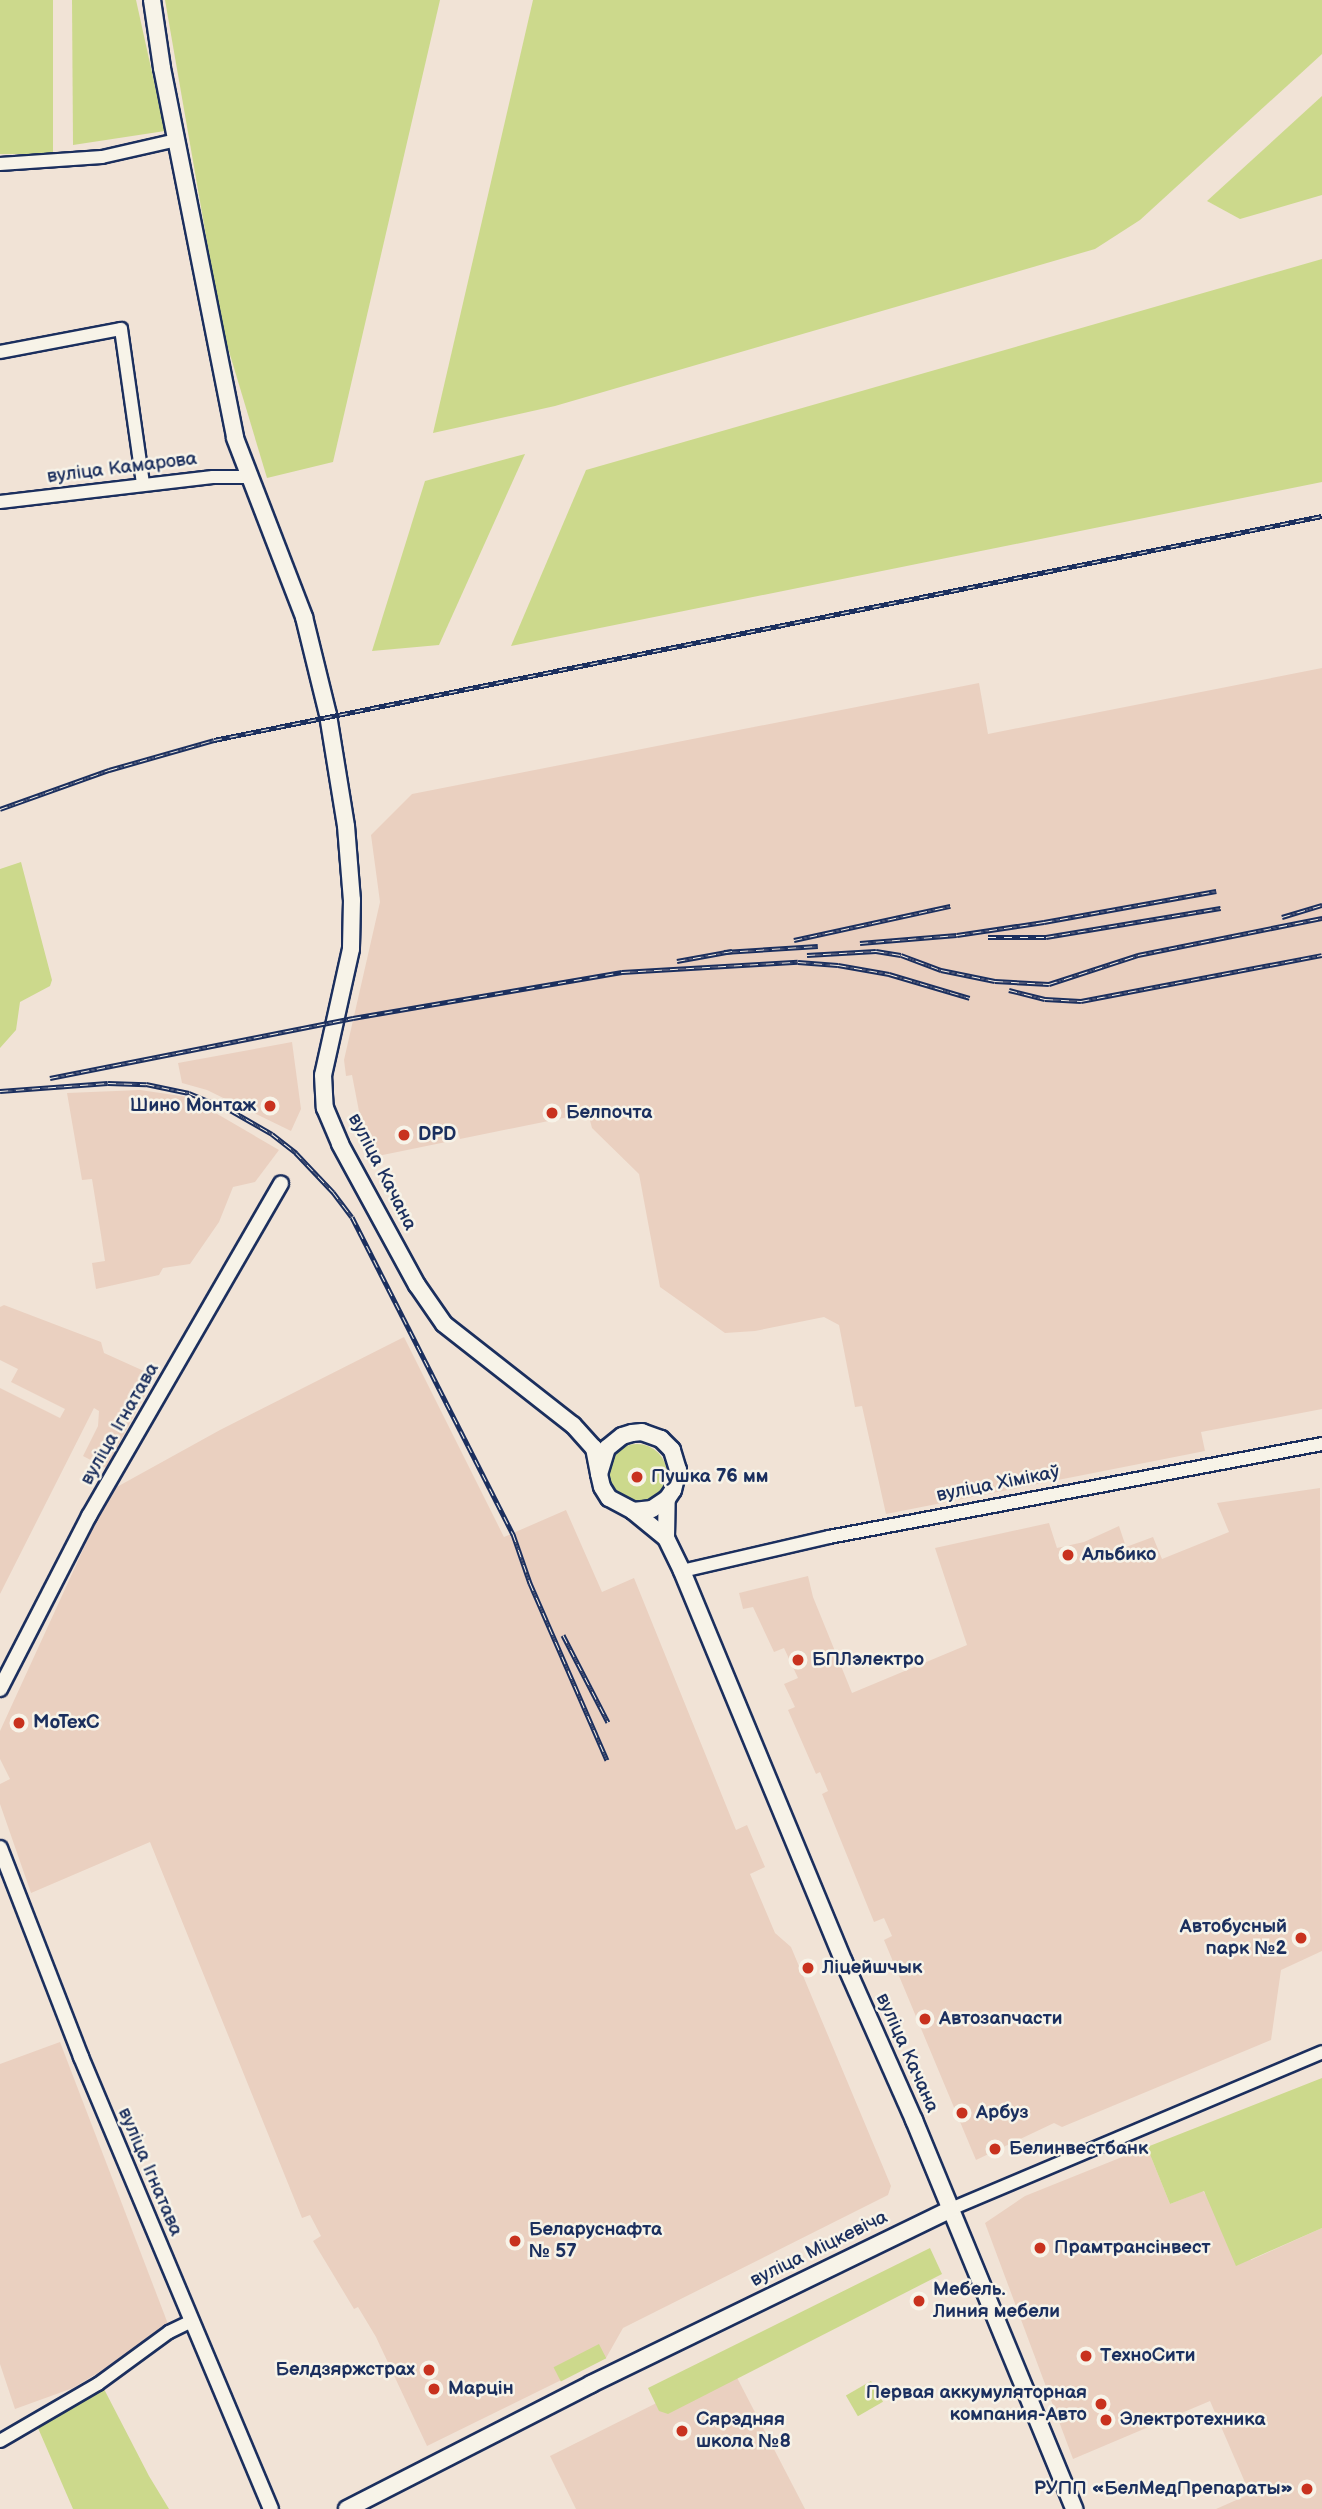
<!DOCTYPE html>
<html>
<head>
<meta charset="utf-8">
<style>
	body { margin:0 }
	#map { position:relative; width:1322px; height:2509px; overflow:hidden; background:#f1e3d6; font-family:"Balsamiq Sans",sans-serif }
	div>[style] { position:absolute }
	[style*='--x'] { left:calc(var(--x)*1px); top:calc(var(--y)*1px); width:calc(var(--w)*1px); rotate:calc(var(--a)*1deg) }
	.built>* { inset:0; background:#ead0c0 }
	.green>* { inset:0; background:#ccd98c; transform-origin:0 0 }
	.round { border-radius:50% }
	.roads { filter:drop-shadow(2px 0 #1b2f5e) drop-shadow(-2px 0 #1b2f5e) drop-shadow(0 2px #1b2f5e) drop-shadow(0 -2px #1b2f5e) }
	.minor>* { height:12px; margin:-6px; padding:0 6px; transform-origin:6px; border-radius:6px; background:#f7f3e8 }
	.tertiary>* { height:14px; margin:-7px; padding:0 7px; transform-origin:7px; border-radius:7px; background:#f7f3e8 }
	.secondary>* { height:16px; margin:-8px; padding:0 8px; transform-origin:8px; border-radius:8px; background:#f7f3e8 }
	.rail>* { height:5px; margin-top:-2.5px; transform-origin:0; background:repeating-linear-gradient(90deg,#f7f3e8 0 8px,#1b2f5e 0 16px); box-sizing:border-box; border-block:2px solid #1b2f5e }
	.dots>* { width:19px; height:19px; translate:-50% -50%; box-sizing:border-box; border:4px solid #f7f3e8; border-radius:50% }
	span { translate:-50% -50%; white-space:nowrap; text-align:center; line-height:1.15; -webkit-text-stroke:5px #f7f3e8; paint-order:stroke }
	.street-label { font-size:19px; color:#1b2f5e }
	.poi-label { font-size:19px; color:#1b2f5e; font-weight:700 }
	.right { translate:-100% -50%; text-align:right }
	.left { translate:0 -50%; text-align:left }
</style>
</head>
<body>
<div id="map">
	<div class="built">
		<i style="clip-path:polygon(1322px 668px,1322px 1409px,1201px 1432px,1205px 1451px,886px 1514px,862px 1406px,855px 1407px,839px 1325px,824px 1317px,755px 1331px,725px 1333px,660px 1287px,639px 1174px,592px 1128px,588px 1113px,460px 1139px,457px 1128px,449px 1130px,451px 1141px,368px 1158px,352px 1075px,346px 1076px,344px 1060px,380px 902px,371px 835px,412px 794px,979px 683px,988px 734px)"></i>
		<i style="clip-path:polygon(292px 1042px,301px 1109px,291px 1131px,207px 1090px,182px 1083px,178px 1063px)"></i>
		<i style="clip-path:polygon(140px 1090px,188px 1097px,279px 1150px,255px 1182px,233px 1187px,219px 1222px,190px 1264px,163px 1268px,159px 1275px,96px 1289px,92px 1263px,105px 1261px,101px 1235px,92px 1179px,82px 1180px,67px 1093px)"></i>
		<i style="clip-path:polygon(4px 1305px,101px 1342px,104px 1353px,155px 1376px,106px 1468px,83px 1456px,98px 1426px,99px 1411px,94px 1408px,0 1594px,0 1388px,60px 1418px,65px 1409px,11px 1382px,18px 1369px,0 1360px,0 1307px)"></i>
		<i style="clip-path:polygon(404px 1337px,504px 1537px,566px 1510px,602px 1592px,634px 1578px,736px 1830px,747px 1825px,765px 1867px,750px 1874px,775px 1933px,791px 1947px,891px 2186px,888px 2195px,623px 2328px,606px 2358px,427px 2446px,376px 2337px,358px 2307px,354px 2309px,313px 2241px,321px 2236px,310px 2215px,302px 2218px,150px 1842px,31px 1893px,0 1804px,0 1784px,10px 1779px,0 1759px,0 1731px,93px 1528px,115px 1488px,220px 1430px)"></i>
		<i style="clip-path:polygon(1320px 1488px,1322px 1951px,1281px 1970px,1271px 2040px,1062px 2127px,1054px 2123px,976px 2160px,884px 1940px,892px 1936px,884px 1918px,874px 1922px,822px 1794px,828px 1791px,820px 1772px,816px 1774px,788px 1710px,795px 1707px,784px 1684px,798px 1678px,784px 1648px,774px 1652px,753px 1607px,743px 1609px,739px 1593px,808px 1576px,813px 1597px,852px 1693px,967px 1645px,935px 1548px,1049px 1523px,1057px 1548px,1084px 1542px,1119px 1526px,1126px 1547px,1153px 1537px,1162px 1559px,1229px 1532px,1217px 1503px)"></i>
		<i style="clip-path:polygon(60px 2042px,168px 2324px,164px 2333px,73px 2388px,15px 2409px,0 2364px,0 2064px)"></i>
		<i style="clip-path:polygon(1147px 2147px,1170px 2204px,1203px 2191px,1251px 2260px,1322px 2228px,1322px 2509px,1216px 2509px,1250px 2494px,1210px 2401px,1073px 2459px,985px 2223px,1025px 2196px)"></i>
		<i style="clip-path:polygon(731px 2366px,805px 2509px,576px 2509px,550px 2456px)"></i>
	</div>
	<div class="green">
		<i style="left:0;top:0;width:53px;height:154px"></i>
		<i style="clip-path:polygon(72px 0,136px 0,165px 131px,73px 145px)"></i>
		<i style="clip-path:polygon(165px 0,440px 0,333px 462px,267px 478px,222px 328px)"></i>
		<i style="clip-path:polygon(533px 0,1322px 0,1322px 54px,1140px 220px,1095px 249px,555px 406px,433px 433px)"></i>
		<i style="clip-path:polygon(1322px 96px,1322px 195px,1240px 219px,1207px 201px)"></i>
		<i style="clip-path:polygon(1322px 259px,1322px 482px,511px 646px,586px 470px)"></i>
		<i style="clip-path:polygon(525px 454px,439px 645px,372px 651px,425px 481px)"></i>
		<i style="clip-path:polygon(21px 862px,52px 980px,50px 986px,20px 1002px,16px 1030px,0 1048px,0 869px)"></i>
		<i class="round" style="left:607px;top:1444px;width:60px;height:60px"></i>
		<i style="clip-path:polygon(1322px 2078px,1322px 2228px,1236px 2266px,1204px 2191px,1170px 2204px,1147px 2147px)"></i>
		<i style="clip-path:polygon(930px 2248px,942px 2274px,668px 2414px,659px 2411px,648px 2388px)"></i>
		<i style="left:599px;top:2344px;width:16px;height:51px;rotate:63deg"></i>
		<i style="left:871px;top:2381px;width:24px;height:29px;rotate:60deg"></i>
		<i style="clip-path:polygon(104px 2389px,149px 2476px,169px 2509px,73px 2509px,38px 2428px)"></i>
	</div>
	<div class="roads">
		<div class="minor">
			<i style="--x:0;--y:164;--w:102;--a:-3.9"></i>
			<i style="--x:102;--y:157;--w:76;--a:-12.9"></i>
			<i style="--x:0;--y:352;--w:123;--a:-10.8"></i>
			<i style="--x:121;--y:329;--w:157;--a:81.9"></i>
			<i style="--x:0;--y:502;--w:214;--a:-6.7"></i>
			<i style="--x:213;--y:477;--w:35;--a:0"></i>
			<i style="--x:682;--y:1571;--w:151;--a:-13"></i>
			<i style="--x:829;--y:1537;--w:502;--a:-10.68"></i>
			<i style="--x:951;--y:2209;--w:403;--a:-22.9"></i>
			<i style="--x:0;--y:2441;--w:113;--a:-30.2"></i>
			<i style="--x:98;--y:2384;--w:88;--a:-36.2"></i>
			<i style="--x:169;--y:2332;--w:25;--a:-26"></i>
		</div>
		<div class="tertiary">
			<i style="--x:0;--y:1689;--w:195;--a:-62.8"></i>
			<i style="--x:89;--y:1516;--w:384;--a:-60"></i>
			<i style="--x:0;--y:1848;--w:224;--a:68.8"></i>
			<i style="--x:81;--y:2057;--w:490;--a:67.2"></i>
		</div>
		<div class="secondary">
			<i style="--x:152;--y:0;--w:69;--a:81.6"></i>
			<i style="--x:162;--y:68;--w:377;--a:78.8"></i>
			<i style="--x:235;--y:438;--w:192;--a:68.9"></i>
			<i style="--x:304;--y:617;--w:101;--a:76.2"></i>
			<i style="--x:328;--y:715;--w:112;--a:80.8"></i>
			<i style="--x:346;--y:826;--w:74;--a:85.4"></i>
			<i style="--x:352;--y:900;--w:49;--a:91.2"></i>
			<i style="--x:351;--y:949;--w:129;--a:102.5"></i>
			<i style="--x:323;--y:1075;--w:33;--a:87"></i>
			<i style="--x:325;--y:1108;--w:39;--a:67"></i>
			<i style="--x:340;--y:1144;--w:161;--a:61.4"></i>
			<i style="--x:417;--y:1285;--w:47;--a:55.3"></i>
			<i style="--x:444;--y:1324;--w:164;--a:38.1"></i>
			<i style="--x:573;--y:1425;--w:31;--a:48"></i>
			<i style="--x:594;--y:1448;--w:26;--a:79"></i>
			<i style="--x:599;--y:1474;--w:13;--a:77"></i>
			<i style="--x:602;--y:1487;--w:13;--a:58"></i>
			<i style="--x:609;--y:1498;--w:27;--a:28"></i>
			<i style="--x:633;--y:1511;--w:19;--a:-6"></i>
			<i style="--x:652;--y:1509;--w:18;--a:-34"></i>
			<i style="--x:667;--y:1499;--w:11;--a:-56"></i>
			<i style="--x:673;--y:1490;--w:21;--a:-76"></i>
			<i style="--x:678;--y:1470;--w:21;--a:-107"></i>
			<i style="--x:672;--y:1450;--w:16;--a:-135"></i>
			<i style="--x:661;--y:1439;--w:20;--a:-160"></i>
			<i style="--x:642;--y:1432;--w:10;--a:174"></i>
			<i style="--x:632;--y:1433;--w:10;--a:163"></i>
			<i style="--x:622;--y:1436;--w:19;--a:141"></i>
			<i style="--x:607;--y:1448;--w:27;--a:107"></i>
			<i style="--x:633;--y:1511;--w:43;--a:39.3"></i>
			<i style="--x:666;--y:1538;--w:37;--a:64"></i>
			<i style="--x:682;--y:1571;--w:423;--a:67.5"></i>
			<i style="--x:844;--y:1962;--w:173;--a:66.1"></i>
			<i style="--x:914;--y:2120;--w:421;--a:67.6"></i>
			<i style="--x:666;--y:1538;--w:39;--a:-89"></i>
			<i style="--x:347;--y:2509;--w:274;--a:-27.1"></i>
			<i style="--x:591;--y:2384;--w:400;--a:-25.9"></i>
		</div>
	</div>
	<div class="rail">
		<i style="--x:0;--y:809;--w:116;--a:-19.7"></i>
		<i style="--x:109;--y:770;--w:109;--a:-15.9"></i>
		<i style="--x:214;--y:740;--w:1130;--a:-11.43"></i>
		<i style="--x:1282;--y:917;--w:42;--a:-16.7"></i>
		<i style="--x:988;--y:937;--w:58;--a:0"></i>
		<i style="--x:1046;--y:937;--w:177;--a:-9.4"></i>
		<i style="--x:794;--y:940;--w:160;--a:-12.3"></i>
		<i style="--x:860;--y:943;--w:97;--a:-4.7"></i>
		<i style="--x:957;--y:935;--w:88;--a:-8.5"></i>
		<i style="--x:1044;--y:922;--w:175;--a:-10.2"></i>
		<i style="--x:724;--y:952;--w:94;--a:-3.7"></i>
		<i style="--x:807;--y:955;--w:69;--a:-3.3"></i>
		<i style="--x:876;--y:951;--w:25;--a:9"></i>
		<i style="--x:901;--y:955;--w:43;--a:20.6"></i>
		<i style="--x:941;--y:970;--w:55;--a:11.5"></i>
		<i style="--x:995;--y:981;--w:54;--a:3.2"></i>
		<i style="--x:1049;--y:984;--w:94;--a:-18"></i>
		<i style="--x:1138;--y:955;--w:188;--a:-11.4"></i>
		<i style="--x:677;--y:961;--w:56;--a:-10.3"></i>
		<i style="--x:1009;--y:990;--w:37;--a:14"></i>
		<i style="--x:1045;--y:999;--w:36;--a:3"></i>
		<i style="--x:1081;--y:1001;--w:245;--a:-10.8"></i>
		<i style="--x:50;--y:1078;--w:309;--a:-11.2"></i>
		<i style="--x:353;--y:1018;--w:273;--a:-9.7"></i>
		<i style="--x:622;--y:972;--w:176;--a:-3.3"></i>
		<i style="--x:798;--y:962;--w:40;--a:4.3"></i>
		<i style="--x:838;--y:965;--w:52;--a:10"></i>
		<i style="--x:889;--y:974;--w:84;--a:16.5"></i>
		<i style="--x:0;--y:1091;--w:108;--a:-4.2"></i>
		<i style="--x:108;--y:1083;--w:38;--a:2"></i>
		<i style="--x:146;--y:1084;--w:44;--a:11.8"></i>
		<i style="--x:189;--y:1093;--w:47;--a:22.7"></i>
		<i style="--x:232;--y:1111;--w:46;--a:29.9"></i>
		<i style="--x:272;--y:1134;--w:31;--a:38"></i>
		<i style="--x:296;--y:1153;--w:54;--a:46.5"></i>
		<i style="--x:333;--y:1192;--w:31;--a:53"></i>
		<i style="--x:352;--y:1217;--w:356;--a:63.1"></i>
		<i style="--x:513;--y:1534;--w:52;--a:70.9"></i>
		<i style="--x:530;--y:1583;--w:193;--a:66.5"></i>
		<i style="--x:563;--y:1635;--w:98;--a:62.7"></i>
	</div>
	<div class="dots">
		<i style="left:270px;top:1106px;background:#c8321e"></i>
		<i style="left:552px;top:1113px;background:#c8321e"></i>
		<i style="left:404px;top:1135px;background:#c8321e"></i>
		<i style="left:637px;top:1477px;background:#c8321e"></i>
		<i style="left:1068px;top:1555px;background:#c8321e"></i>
		<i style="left:798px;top:1660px;background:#c8321e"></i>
		<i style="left:19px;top:1723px;background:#c8321e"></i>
		<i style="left:1301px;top:1938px;background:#c8321e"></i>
		<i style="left:808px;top:1968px;background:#c8321e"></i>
		<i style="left:925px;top:2019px;background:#c8321e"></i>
		<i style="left:962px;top:2113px;background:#c8321e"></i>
		<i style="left:995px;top:2149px;background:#c8321e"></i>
		<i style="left:515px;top:2241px;background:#c8321e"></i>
		<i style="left:1040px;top:2248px;background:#c8321e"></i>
		<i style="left:919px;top:2301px;background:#c8321e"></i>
		<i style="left:1086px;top:2356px;background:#c8321e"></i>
		<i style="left:429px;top:2370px;background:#c8321e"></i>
		<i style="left:434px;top:2389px;background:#c8321e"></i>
		<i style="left:1101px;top:2404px;background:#c8321e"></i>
		<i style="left:1106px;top:2420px;background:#c8321e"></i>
		<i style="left:682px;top:2431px;background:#c8321e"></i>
		<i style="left:1307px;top:2489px;background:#c8321e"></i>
	</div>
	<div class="street-label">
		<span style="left:122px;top:468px;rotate:-7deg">вуліца Камарова</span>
		<span style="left:382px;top:1172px;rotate:63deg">вуліца Качана</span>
		<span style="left:120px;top:1424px;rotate:-60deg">вуліца Ігнатава</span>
		<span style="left:998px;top:1484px;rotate:-11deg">вуліца Хімікаў</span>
		<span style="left:907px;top:2053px;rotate:66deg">вуліца Качана</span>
		<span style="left:150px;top:2172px;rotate:67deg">вуліца Ігнатава</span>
		<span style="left:819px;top:2249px;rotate:-26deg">вуліца Міцкевіча</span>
	</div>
	<div class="poi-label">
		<span class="right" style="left:256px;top:1106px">Шино Монтаж</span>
		<span class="left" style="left:566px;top:1113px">Белпочта</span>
		<span class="left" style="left:418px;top:1135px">DPD</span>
		<span class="left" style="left:651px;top:1477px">Пушка 76 мм</span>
		<span class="left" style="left:1082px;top:1555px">Альбико</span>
		<span class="left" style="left:812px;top:1660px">БПЛэлектро</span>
		<span class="left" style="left:33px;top:1723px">MoTexC</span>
		<span class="right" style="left:1287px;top:1938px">Автобусный<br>парк №2</span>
		<span class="left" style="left:822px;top:1968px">Ліцейшчык</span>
		<span class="left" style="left:939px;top:2019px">Автозапчасти</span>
		<span class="left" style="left:976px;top:2113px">Арбуз</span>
		<span class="left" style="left:1009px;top:2149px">Белинвестбанк</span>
		<span class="left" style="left:529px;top:2241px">Беларуснафта<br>№ 57</span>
		<span class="left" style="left:1054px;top:2248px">Прамтрансінвест</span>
		<span class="left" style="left:933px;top:2301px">Мебель.<br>Линия мебели</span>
		<span class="left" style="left:1100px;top:2356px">ТехноСити</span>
		<span class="right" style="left:415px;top:2370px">Белдзяржстрах</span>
		<span class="left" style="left:448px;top:2389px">Марцін</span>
		<span class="right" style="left:1087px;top:2404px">Первая аккумуляторная<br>компания-Авто</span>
		<span class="left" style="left:696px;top:2431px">Сярэдняя<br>школа №8</span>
		<span class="left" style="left:1120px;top:2420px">Электротехника</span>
		<span class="right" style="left:1293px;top:2489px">РУПП «БелМедПрепараты»</span>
	</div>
</div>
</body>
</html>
